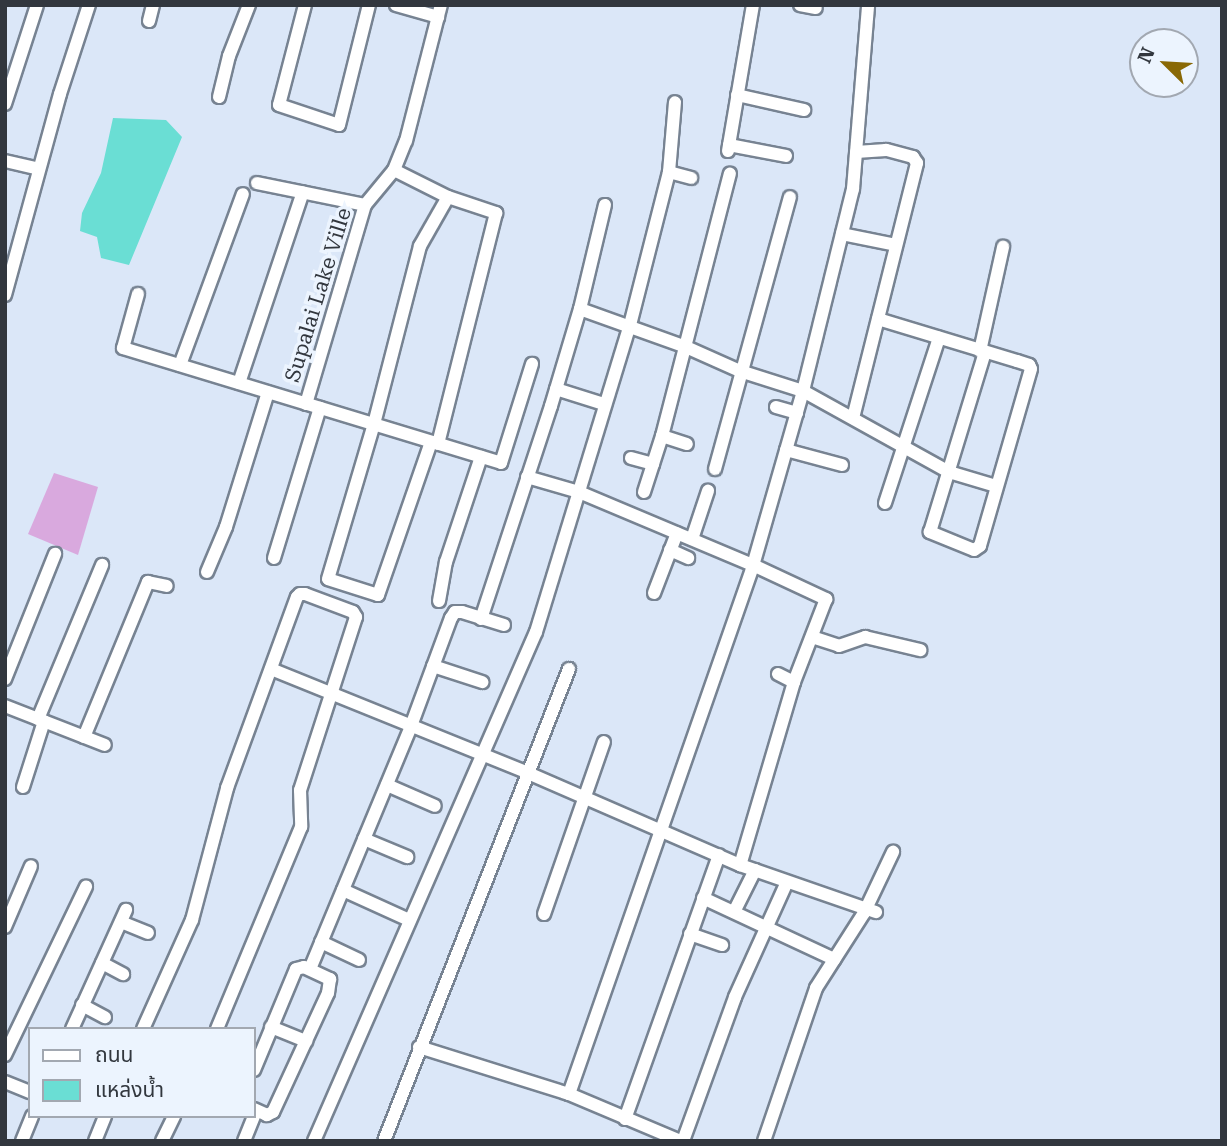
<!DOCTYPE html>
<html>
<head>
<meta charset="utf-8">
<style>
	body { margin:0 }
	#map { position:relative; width:1227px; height:1146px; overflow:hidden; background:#dbe7f8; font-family:"Roboto Serif","Noto Sans Thai",serif }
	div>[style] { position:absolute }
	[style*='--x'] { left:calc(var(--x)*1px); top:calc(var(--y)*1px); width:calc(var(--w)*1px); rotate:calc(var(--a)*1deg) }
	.green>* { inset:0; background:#d9a9de }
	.water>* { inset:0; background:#6aded4 }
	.roads { filter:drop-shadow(2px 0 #778392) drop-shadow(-2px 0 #778392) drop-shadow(0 2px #778392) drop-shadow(0 -2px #778392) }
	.minor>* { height:12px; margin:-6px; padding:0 6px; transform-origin:6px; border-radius:6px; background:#fff }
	span { translate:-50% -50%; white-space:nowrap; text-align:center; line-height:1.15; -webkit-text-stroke:7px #ecf4fe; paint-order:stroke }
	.street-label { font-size:21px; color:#32373e }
	.frame { position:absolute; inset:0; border:7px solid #32373e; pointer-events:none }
	.legend { position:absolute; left:28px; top:1027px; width:228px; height:91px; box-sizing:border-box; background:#ecf4fe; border:2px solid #a2a8b1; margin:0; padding:9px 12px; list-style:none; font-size:21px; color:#32373e }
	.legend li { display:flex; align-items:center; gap:14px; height:35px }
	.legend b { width:35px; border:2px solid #a2a8b1 }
	.north { position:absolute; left:1129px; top:28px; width:70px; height:70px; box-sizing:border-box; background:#ecf4fe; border:2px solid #a2a8b1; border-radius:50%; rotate:294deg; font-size:19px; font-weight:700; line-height:28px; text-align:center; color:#32373e }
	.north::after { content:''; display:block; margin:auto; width:24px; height:32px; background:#896805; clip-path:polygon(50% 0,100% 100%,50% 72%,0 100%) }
</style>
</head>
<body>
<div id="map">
	<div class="green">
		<i style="clip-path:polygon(54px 473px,98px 487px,78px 555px,28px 534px)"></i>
	</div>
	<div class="water">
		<i style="clip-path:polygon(113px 118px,166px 120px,182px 137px,129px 265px,101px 258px,97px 237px,80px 231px,82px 213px,101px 173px)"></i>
	</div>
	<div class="roads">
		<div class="minor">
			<i style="--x:305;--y:5;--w:103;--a:104.6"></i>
			<i style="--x:279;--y:105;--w:63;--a:18.4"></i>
			<i style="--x:339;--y:125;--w:124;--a:-76"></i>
			<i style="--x:396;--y:5;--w:44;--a:15.9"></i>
			<i style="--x:800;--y:5;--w:16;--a:11"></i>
			<i style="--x:149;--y:21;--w:16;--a:-76"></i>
			<i style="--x:737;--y:95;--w:69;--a:12.6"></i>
			<i style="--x:219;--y:97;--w:42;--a:-76.3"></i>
			<i style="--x:229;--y:56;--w:55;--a:-68.6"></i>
			<i style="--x:5;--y:104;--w:104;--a:-72.1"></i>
			<i style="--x:729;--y:145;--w:58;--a:10.9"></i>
			<i style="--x:728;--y:151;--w:148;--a:-80.3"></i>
			<i style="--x:5;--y:161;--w:35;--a:13"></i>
			<i style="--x:394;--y:170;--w:60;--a:26.6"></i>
			<i style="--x:448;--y:197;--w:51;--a:18.4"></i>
			<i style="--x:496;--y:213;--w:238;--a:104.1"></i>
			<i style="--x:669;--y:172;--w:23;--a:15"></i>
			<i style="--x:257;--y:183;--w:110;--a:11.5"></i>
			<i style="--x:842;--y:234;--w:55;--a:11.5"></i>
			<i style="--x:138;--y:294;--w:56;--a:105.5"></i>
			<i style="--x:123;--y:348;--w:395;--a:16.9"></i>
			<i style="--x:501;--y:463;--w:104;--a:-72.6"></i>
			<i style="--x:5;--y:295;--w:208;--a:-74.7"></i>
			<i style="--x:60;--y:94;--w:94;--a:-72"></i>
			<i style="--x:580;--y:309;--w:113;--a:19.7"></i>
			<i style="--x:686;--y:347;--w:59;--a:24"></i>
			<i style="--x:740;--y:371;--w:66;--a:17.6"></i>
			<i style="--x:803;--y:391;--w:167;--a:29"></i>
			<i style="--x:949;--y:472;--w:49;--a:16.6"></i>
			<i style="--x:878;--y:319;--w:145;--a:16.8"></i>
			<i style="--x:1017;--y:361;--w:13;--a:18"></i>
			<i style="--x:1029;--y:365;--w:4;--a:63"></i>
			<i style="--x:1031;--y:369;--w:184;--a:106.1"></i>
			<i style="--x:980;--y:546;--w:7;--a:146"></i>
			<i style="--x:974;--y:550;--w:48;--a:-157.8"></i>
			<i style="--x:930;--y:532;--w:188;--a:-73"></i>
			<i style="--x:980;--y:351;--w:107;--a:-77.5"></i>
			<i style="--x:180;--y:365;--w:182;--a:-69.8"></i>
			<i style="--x:239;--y:383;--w:201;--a:-71.5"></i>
			<i style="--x:556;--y:389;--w:50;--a:17.4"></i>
			<i style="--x:306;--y:404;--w:208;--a:-73.5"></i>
			<i style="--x:365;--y:205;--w:45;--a:-50.4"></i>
			<i style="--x:394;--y:170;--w:31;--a:-68"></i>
			<i style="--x:406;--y:141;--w:140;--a:-75.6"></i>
			<i style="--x:776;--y:407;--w:22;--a:16"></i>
			<i style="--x:853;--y:418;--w:263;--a:-75.9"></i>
			<i style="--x:917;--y:163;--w:7;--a:-124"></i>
			<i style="--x:913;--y:157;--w:28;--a:-165"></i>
			<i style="--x:886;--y:150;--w:30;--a:176"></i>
			<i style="--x:662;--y:436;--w:26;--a:18"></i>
			<i style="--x:431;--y:442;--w:162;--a:109.1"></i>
			<i style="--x:378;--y:595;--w:52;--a:-162.3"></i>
			<i style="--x:328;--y:579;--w:162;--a:-73.5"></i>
			<i style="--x:374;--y:424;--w:184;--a:-75.5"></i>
			<i style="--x:420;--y:246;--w:56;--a:-60.3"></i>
			<i style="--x:786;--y:450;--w:58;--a:15"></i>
			<i style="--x:631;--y:458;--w:23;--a:15"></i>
			<i style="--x:715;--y:469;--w:282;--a:-74.6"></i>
			<i style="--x:527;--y:477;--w:54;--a:16.1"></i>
			<i style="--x:579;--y:492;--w:189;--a:22.8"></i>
			<i style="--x:753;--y:565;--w:81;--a:25"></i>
			<i style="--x:826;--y:599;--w:89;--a:111.1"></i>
			<i style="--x:794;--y:682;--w:191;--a:106.4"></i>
			<i style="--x:644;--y:492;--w:59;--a:-72.2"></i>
			<i style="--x:662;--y:436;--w:271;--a:-75.5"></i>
			<i style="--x:885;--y:503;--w:174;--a:-71.9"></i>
			<i style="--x:692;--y:539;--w:51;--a:-71.6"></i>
			<i style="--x:670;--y:550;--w:20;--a:24"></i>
			<i style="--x:274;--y:558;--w:157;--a:-73"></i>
			<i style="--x:207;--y:572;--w:49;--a:-67.1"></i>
			<i style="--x:226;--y:527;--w:141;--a:-72.7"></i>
			<i style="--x:654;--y:593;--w:64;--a:-69"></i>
			<i style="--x:439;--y:601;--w:40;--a:-80"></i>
			<i style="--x:446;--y:562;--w:111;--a:-71.6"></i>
			<i style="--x:481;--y:619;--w:224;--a:-71.8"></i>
			<i style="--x:551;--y:406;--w:101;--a:-73.4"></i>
			<i style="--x:580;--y:309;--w:107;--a:-76.5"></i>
			<i style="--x:812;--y:637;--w:28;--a:18"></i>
			<i style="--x:839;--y:646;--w:28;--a:-19"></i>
			<i style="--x:865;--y:637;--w:57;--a:13.3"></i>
			<i style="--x:433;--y:666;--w:52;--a:18.1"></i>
			<i style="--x:271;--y:669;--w:277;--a:22"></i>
			<i style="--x:528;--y:773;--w:231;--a:23.5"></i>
			<i style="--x:740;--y:865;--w:144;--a:19.1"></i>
			<i style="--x:778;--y:674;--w:18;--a:27"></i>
			<i style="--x:5;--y:679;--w:135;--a:-68.2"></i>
			<i style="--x:5;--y:706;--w:107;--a:21.3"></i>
			<i style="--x:38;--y:719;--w:167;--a:-67.4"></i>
			<i style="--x:84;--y:737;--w:168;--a:-67.6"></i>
			<i style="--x:148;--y:582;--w:19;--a:12"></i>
			<i style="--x:387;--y:785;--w:52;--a:23.6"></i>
			<i style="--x:23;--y:787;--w:69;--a:-72.3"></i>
			<i style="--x:364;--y:839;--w:47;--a:22.7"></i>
			<i style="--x:343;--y:890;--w:72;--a:24.4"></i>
			<i style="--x:703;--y:898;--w:145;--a:25"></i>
			<i style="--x:734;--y:912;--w:47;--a:-63.4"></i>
			<i style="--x:544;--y:914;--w:182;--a:-70.8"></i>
			<i style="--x:121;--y:922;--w:29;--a:22"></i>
			<i style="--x:5;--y:927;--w:66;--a:-66.9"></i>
			<i style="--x:690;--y:934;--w:34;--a:19"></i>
			<i style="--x:321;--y:942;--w:42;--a:25.3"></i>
			<i style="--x:102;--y:963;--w:24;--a:28"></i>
			<i style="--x:310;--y:969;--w:263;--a:-67.4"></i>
			<i style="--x:411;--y:726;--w:115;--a:-69.7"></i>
			<i style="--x:451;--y:618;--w:7;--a:-56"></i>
			<i style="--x:455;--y:612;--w:7;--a:0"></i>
			<i style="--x:462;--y:612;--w:44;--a:17.2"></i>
			<i style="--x:82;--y:1005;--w:26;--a:28"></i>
			<i style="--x:271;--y:1027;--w:38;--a:22"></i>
			<i style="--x:72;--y:1029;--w:131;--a:-65.6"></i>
			<i style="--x:143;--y:1029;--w:120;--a:-65.8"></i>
			<i style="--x:192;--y:920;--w:137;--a:-75.1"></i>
			<i style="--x:227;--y:788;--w:203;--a:-69.9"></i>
			<i style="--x:297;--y:597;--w:4;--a:-45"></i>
			<i style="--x:300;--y:594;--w:5;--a:0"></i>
			<i style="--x:305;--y:594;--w:51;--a:20.6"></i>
			<i style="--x:353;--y:612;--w:6;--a:59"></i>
			<i style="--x:356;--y:617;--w:182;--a:107.9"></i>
			<i style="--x:300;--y:790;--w:37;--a:88"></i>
			<i style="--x:301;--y:827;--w:219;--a:112.6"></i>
			<i style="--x:419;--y:1047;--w:157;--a:17.4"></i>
			<i style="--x:569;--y:1094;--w:121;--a:22.9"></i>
			<i style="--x:5;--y:1055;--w:187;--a:-64.3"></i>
			<i style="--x:254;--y:1070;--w:109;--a:-67.4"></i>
			<i style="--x:296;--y:969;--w:8;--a:-14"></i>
			<i style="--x:304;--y:967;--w:29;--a:25"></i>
			<i style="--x:330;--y:979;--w:14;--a:98"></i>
			<i style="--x:328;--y:993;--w:131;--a:114.8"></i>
			<i style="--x:273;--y:1112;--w:7;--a:153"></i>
			<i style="--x:267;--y:1115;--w:14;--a:-155"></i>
			<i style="--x:5;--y:1082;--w:27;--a:22"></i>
			<i style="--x:569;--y:1094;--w:556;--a:-70.78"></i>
			<i style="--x:752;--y:569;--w:185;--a:-74"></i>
			<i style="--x:803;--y:391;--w:208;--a:-76.1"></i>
			<i style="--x:853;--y:189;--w:185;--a:-85.3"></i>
			<i style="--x:625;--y:1119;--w:280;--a:-70.4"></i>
			<i style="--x:22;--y:1141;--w:27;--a:-68"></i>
			<i style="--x:95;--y:1141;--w:27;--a:-68"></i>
			<i style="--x:162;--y:1141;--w:28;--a:-64"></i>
			<i style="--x:244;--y:1141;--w:32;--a:-68"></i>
			<i style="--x:314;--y:1141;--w:555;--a:-66.44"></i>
			<i style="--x:536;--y:632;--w:321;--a:-73"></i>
			<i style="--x:630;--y:325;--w:158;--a:-75.7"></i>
			<i style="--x:669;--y:172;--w:70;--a:-85.1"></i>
			<i style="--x:384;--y:1141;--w:507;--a:-68.6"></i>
			<i style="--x:683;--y:1141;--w:153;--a:-70.1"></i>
			<i style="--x:735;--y:997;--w:126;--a:-65.7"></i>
			<i style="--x:764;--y:1141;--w:162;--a:-71.2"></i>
			<i style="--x:816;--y:988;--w:89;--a:-57.4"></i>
			<i style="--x:864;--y:913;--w:68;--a:-64.6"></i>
		</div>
	</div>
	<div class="street-label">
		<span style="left:318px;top:295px;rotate:-73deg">Supalai Lake Ville</span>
	</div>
	<div class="frame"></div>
	<ul class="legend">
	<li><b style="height:9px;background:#fff"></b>ถนน</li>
	<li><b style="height:19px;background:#6aded4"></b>แหล่งน้ำ</li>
	</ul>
	<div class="north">N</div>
</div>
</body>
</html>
